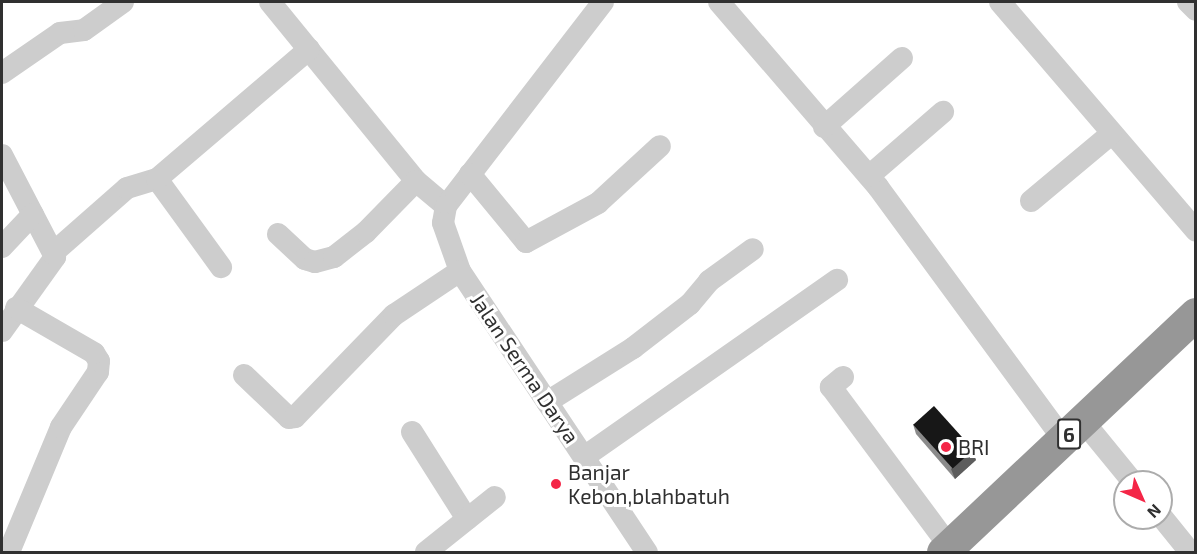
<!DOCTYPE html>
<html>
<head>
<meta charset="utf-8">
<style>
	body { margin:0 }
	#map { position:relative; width:1197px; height:554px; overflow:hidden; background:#fff; font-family:"Exo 2",sans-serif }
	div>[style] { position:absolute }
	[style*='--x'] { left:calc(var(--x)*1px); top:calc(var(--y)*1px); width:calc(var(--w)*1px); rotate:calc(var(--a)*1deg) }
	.minor>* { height:22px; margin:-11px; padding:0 11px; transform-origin:11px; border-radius:11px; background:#cdcdcd }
	.highway>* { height:33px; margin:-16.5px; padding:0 16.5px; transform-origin:16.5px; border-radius:16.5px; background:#979797 }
	.wall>* { inset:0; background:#8b8b8b }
	.shaded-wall>* { inset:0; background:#5d5d5d }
	.building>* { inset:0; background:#171717; transform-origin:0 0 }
	.dots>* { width:16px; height:16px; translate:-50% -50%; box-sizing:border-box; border:3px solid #fff; border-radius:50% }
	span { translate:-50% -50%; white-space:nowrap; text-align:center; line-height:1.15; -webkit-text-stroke:6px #fff; paint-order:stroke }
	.shield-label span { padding:2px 4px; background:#fff; border:2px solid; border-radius:4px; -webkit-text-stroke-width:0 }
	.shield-label { font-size:20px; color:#303030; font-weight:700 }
	.street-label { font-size:21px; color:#303030 }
	.poi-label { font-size:21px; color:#303030 }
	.left { translate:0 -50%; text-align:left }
	.frame { position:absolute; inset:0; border:3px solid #303030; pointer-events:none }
	.north { position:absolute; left:1113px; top:470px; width:60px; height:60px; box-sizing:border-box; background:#fff; border:2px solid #acacac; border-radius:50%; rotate:135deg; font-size:16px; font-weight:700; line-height:24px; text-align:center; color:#303030 }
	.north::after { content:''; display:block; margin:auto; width:21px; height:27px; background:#f42647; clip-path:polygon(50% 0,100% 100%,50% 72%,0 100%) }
</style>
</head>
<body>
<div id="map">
	<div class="minor">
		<i style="--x:270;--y:2;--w:231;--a:50.8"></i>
		<i style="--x:416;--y:181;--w:39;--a:40"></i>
		<i style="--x:603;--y:2;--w:257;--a:127.6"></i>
		<i style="--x:446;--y:206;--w:17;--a:100"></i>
		<i style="--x:443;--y:223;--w:51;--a:70.5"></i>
		<i style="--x:460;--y:271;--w:338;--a:56.4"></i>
		<i style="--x:719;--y:2;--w:244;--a:49.3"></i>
		<i style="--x:878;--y:187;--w:313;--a:53.7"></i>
		<i style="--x:1000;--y:2;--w:301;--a:49.4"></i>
		<i style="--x:1188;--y:2;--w:11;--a:45"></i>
		<i style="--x:2;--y:73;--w:70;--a:-34.6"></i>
		<i style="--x:60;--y:33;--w:24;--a:-7"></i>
		<i style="--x:84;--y:30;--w:48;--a:-35.7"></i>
		<i style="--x:824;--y:127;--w:104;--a:-41.5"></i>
		<i style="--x:2;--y:155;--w:115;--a:62.5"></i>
		<i style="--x:55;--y:257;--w:91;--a:125.6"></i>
		<i style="--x:470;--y:174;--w:88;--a:50.5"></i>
		<i style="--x:526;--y:242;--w:82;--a:-28.4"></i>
		<i style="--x:598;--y:203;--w:84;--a:-42.6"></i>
		<i style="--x:869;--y:176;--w:98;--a:-40.9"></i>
		<i style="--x:157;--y:179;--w:109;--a:54"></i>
		<i style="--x:1031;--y:201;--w:104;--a:-39.9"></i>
		<i style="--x:278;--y:234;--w:37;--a:43"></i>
		<i style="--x:305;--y:259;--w:10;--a:17"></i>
		<i style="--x:315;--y:262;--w:20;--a:-15"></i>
		<i style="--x:334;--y:257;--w:41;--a:-38"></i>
		<i style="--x:366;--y:232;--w:71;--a:-45.6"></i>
		<i style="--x:2;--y:247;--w:45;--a:-46.8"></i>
		<i style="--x:53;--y:253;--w:98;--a:-41.3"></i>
		<i style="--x:127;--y:188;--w:31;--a:-17"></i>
		<i style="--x:157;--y:179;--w:200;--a:-40.5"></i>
		<i style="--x:244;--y:375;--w:62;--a:43.7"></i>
		<i style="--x:289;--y:418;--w:6;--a:-9"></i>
		<i style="--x:295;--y:417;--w:142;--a:-45.9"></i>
		<i style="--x:394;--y:315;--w:79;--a:-33.7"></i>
		<i style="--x:843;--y:377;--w:16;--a:140"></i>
		<i style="--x:831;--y:387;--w:198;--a:53.4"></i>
		<i style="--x:547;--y:402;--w:102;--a:-32.1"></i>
		<i style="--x:633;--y:348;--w:72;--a:-37.7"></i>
		<i style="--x:690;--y:304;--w:30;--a:-50"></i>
		<i style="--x:709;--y:281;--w:54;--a:-36"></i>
		<i style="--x:1083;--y:421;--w:79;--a:50.7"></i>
		<i style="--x:412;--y:432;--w:103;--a:57.7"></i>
		<i style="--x:584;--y:457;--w:309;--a:-35"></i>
		<i style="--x:1161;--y:516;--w:46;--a:51.1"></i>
		<i style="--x:9;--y:552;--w:135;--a:-67.4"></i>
		<i style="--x:61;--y:427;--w:66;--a:-56.1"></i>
		<i style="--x:98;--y:372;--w:11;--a:-85"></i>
		<i style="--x:99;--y:361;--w:9;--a:-122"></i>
		<i style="--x:94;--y:353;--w:90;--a:-150"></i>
		<i style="--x:426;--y:552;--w:88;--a:-38.6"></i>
	</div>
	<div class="highway">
		<i style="--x:943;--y:552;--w:347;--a:-43.3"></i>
	</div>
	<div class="wall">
		<i style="clip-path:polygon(913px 424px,976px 460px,955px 479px,916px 434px)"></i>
	</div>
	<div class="shaded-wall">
		<i style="clip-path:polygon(973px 450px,976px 460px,955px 479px,951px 469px)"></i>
	</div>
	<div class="building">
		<i style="left:934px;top:406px;width:59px;height:28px;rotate:48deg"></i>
	</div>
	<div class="dots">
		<i style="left:946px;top:447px;background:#f42647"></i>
		<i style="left:556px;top:484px;background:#f42647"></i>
	</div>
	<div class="shield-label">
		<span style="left:1069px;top:434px">6</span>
	</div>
	<div class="street-label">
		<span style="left:525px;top:368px;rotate:56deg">Jalan Serma Darya</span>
	</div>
	<div class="poi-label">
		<span class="left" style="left:958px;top:447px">BRI</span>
		<span class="left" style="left:568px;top:484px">Banjar<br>Kebon,blahbatuh</span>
	</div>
	<div class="frame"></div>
	<div class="north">N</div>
</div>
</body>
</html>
